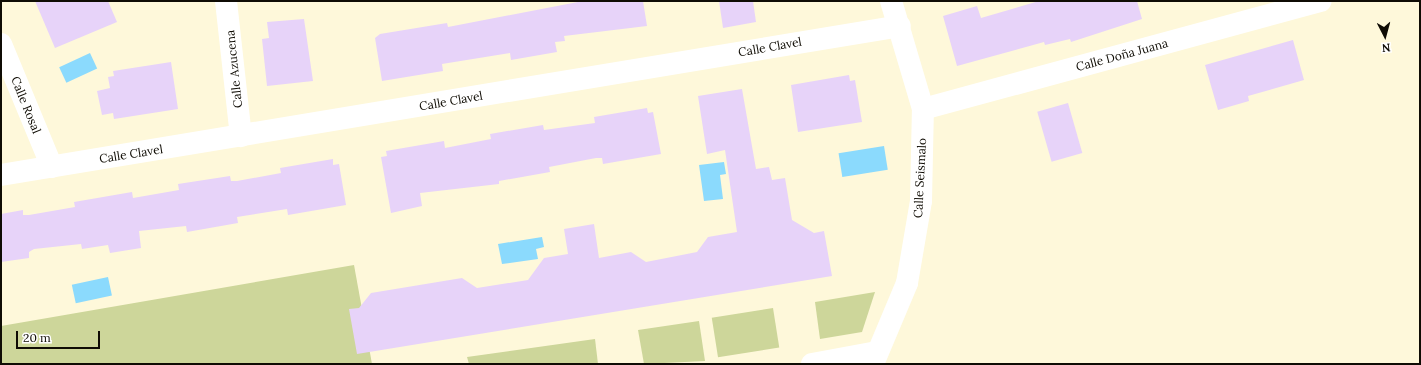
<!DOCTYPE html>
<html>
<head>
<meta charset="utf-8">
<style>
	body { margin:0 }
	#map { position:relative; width:1421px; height:365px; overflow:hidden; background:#fef8da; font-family:Lora,serif }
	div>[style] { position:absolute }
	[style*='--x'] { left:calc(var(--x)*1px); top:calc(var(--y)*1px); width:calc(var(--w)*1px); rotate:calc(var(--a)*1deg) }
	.green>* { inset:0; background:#cdd69a; transform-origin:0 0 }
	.water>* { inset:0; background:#8bdafd; transform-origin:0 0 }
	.building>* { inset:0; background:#e7d3f9; transform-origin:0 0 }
	.minor>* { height:22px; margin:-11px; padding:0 11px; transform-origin:11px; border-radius:11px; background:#fff }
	span { translate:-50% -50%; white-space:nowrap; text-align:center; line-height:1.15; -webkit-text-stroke:3px #fff; paint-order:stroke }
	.street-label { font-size:12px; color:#0f0c04 }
	.frame { position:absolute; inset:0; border:2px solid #0f0c04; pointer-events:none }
	.north { position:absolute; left:1365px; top:16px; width:40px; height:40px; -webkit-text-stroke:3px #fff; paint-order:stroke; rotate:174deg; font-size:11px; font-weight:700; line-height:16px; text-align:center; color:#0f0c04 }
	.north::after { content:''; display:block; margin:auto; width:14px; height:18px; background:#0f0c04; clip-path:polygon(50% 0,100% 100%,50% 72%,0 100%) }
	.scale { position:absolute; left:16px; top:331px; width:84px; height:18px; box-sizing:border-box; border:2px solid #0f0c04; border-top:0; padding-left:5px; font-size:12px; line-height:14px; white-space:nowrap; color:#0f0c04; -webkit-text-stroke:3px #fff; paint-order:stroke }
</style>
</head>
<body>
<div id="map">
	<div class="green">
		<i style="clip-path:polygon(354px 265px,372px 364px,1px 364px,1px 326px)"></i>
		<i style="clip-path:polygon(875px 292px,862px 332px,820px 339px,815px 302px)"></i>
		<i style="left:773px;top:308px;width:40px;height:62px;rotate:81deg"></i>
		<i style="clip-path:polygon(699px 321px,705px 361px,644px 364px,638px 330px)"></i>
		<i style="clip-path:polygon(595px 339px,598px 364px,469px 364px,467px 357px)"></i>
	</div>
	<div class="water">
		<i style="left:90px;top:53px;width:17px;height:34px;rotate:65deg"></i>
		<i style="left:884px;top:146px;width:24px;height:46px;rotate:81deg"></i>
		<i style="clip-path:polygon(724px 162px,726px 174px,720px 175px,723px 199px,704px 201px,699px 165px)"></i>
		<i style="clip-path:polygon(542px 237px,544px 247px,536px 249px,538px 259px,502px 264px,498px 244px)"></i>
		<i style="left:108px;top:277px;width:19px;height:37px;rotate:78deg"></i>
	</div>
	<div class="building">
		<i style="clip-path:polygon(35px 1px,108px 1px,117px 22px,55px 48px)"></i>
		<i style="clip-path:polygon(583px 1px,643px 1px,647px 26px,564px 36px,565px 41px,555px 42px,557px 52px,511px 60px,510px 53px,442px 64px,443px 71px,382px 81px,375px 38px,380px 34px,447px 23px,448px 27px)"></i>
		<i style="clip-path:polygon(719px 1px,753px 1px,756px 22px,723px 28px)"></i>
		<i style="clip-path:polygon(1039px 1px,1137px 1px,1142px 19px,1071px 42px,1070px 39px,1045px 45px,1044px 42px,957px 66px,943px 16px,977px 6px,981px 18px)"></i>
		<i style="clip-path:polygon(304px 19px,313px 81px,267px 86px,262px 39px,269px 38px,267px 22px)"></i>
		<i style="clip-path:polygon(1293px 40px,1304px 80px,1248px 96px,1249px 101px,1218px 110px,1205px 65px)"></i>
		<i style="clip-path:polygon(171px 62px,178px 109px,114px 119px,113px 113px,102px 115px,97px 91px,110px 88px,108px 77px,114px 76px,113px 71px)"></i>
		<i style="clip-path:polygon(849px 75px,850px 81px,855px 80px,862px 122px,798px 132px,791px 85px)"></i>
		<i style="clip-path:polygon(742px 89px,756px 169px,769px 167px,772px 180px,785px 178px,792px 220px,814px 233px,824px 231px,832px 276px,357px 354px,349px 309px,359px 308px,371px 293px,462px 278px,477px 288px,528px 280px,544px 258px,568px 254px,564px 229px,594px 224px,599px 258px,631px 252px,646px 262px,697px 252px,708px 237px,737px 232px,725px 150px,707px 154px,698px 96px)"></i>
		<i style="left:1068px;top:103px;width:52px;height:32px;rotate:74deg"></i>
		<i style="clip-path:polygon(647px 108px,648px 113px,653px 112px,661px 154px,603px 164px,602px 158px,596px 158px,549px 167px,550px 172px,499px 181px,499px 184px,420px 193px,422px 206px,391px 213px,381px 157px,387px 156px,386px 151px,444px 141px,445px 148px,491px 139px,490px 134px,543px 125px,544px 130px,595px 123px,594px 117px)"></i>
		<i style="clip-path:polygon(333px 159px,333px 165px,339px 164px,346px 205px,288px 215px,287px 209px,237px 217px,238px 223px,187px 232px,186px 226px,139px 231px,141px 248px,110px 253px,108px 245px,82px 249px,81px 244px,34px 249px,29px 252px,29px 258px,1px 262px,1px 214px,23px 210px,23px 215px,29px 215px,75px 207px,74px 202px,132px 192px,133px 198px,179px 190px,178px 184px,230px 176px,231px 181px,237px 181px,281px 173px,280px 168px)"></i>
	</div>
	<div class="minor">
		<i style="--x:226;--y:1;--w:136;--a:83.7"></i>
		<i style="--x:1;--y:44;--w:133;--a:67.5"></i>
		<i style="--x:923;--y:109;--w:412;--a:-15.2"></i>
		<i style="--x:1;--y:175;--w:911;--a:-9.41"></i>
		<i style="--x:812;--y:364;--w:66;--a:-10.5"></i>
		<i style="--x:873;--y:364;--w:88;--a:-67.2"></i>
		<i style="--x:907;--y:283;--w:83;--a:-80.3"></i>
		<i style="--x:921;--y:201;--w:92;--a:-88.8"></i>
		<i style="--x:923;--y:109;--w:113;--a:-106.5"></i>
	</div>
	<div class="street-label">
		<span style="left:770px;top:47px;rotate:-10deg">Calle Clavel</span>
		<span style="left:1122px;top:55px;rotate:-15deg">Calle Doña Juana</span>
		<span style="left:234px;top:69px;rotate:-96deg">Calle Azucena</span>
		<span style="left:451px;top:101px;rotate:-10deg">Calle Clavel</span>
		<span style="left:26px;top:105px;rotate:68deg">Calle Rosal</span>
		<span style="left:131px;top:154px;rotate:-9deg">Calle Clavel</span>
		<span style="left:920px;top:178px;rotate:-87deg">Calle Seismalo</span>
	</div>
	<div class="frame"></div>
	<div class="north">N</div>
	<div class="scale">20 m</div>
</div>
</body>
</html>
